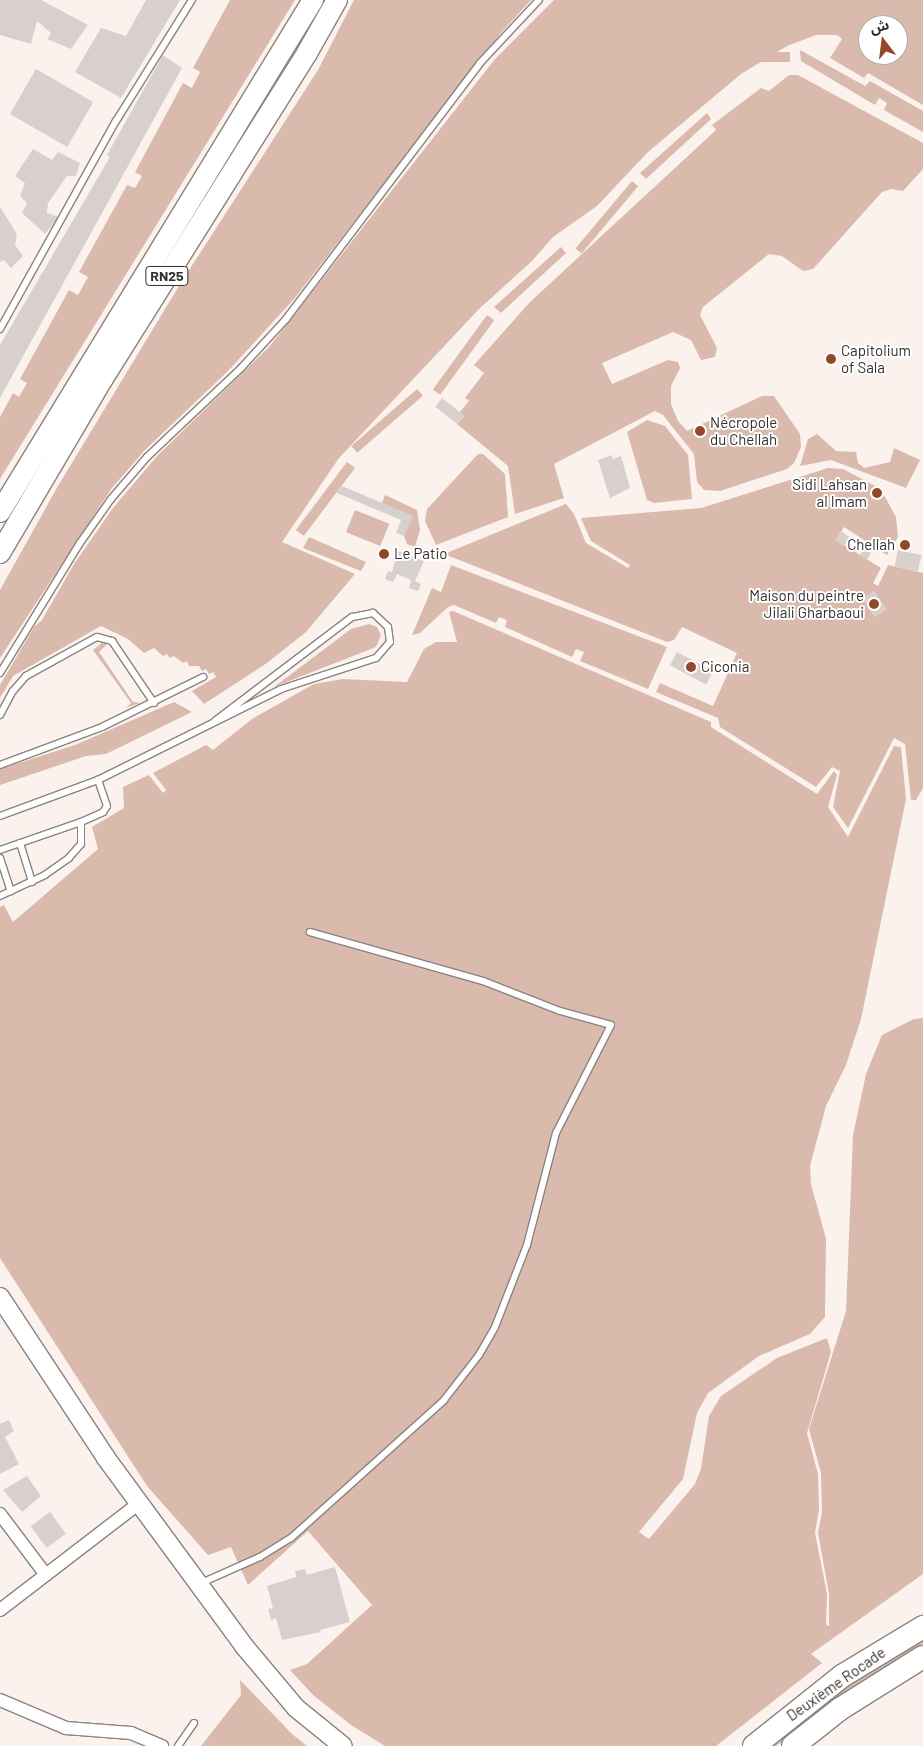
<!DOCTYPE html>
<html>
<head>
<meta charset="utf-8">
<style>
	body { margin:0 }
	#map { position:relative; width:923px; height:1746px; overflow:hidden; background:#fbf2ee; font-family:Barlow,"Noto Sans Arabic",sans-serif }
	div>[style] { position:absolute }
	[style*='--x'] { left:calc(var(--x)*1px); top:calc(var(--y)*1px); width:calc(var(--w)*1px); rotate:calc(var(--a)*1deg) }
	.green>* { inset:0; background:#d9baac; transform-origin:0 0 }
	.building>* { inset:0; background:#d8d0cc; transform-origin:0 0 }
	.roads { filter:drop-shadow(1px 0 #8a837f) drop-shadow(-1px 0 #8a837f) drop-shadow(0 1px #8a837f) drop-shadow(0 -1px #8a837f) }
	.lane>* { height:6px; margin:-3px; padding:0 3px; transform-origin:3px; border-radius:3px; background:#fff }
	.street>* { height:12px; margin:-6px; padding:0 6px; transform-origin:6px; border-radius:6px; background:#fff }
	.secondary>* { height:18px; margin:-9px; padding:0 9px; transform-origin:9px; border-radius:9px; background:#fff }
	.primary>* { height:20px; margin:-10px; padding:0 10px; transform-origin:10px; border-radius:10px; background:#fff }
	.highway>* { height:22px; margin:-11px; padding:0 11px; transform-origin:11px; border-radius:11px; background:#fff }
	.dots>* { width:14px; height:14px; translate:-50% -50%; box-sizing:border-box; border:2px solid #fff; border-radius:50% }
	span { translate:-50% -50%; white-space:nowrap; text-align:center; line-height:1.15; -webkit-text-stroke:4px #fff; paint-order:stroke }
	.shield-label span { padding:1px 4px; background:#fff; border:1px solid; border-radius:4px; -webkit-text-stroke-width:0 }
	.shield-label { font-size:14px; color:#322f2e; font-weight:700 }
	.poi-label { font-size:15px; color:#322f2e }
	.left { translate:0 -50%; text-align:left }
	.right { translate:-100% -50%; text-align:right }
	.street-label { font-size:15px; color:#322f2e }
	.north { position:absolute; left:858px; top:15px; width:50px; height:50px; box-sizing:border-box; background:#fff; border:1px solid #adacab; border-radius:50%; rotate:345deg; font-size:14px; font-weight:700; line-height:20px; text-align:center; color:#322f2e }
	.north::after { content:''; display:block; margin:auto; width:18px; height:22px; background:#904826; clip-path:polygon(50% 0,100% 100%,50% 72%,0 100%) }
</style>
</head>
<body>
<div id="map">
	<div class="green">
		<i style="clip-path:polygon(230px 0,295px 0,0 479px,0 417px,13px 393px,19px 397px,27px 383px,20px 379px,69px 290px,78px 295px,88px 277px,79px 272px,127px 185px,135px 188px,142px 176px,135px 172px,183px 83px,192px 88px,200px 72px,193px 68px)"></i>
		<i style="clip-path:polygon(354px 0,531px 0,501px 33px,294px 299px,229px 370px,145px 450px,112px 488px,0 658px,0 590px,58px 486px,182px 281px,318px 70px)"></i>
		<i style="clip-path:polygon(evenodd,554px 0,923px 0,923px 105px,868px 73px,864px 78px,830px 58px,842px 39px,837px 35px,816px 35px,787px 46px,741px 74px,648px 152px,597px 206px,553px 237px,532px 261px,479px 309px,339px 458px,282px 542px,355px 574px,306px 632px,267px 663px,204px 704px,192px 691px,216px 677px,213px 672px,209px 674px,206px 669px,202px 671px,199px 666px,189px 666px,187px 661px,183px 663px,174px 656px,170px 658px,167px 654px,163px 656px,154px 648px,144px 653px,128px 639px,101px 626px,13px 676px,0 698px,0 685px,34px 627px,42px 620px,74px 564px,113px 508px,157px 456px,269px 347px,495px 59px,554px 0,868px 25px,898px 25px,898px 55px,868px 55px,868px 25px)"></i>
		<i style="clip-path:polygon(800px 50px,865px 86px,870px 81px,923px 111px,923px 132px,884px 110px,887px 103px,879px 98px,875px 105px,801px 61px)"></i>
		<i style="left:790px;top:52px;width:10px;height:92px;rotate:90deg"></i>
		<i style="clip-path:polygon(789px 75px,798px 75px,923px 143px,923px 169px,903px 191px,891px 189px,882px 192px,813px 269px,803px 271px,782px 256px,769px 254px,703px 307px,700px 315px,717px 348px,715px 357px,701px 360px,691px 340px,673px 332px,602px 363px,612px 384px,668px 360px,678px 362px,680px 368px,671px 386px,671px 404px,678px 421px,687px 431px,762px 396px,774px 396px,800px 434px,801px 447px,794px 463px,787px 469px,720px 491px,704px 490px,697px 482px,694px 454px,663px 415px,655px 411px,554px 464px,564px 498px,515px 514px,508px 466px,457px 424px,464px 416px,460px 412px,469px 401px,465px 398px,484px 373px,474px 365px,529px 303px,716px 130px,712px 125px,761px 88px,769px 91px)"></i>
		<i style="clip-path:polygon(707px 113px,711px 119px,646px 179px,640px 173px)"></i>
		<i style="left:632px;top:181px;width:8px;height:88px;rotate:40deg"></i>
		<i style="clip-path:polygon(561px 247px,566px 253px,501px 313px,494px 307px)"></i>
		<i style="left:487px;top:315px;width:9px;height:92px;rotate:36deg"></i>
		<i style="left:417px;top:389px;width:9px;height:87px;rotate:49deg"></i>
		<i style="clip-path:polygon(647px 420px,665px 426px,688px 455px,692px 499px,654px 503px,647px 500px,627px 432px)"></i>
		<i style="clip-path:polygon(817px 434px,836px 451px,856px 452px,858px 463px,864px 468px,890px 462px,894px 448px,920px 460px,906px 488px,831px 460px,800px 466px,808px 439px)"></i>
		<i style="clip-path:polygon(478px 454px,483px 454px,505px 474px,508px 517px,436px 545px,425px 521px,427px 509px)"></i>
		<i style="left:347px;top:462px;width:10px;height:85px;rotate:37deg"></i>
		<i style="clip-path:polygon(evenodd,828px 468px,843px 469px,877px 487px,870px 492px,877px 500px,884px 495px,896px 517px,898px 537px,887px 555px,844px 527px,836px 540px,881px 568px,873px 583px,878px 586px,888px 565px,923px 573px,923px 788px,916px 800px,911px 800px,905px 744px,894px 738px,848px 828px,833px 807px,840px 771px,832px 767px,816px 787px,720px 727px,718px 718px,656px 692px,660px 683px,713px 706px,737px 653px,682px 627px,674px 640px,667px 642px,444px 554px,566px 504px,574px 514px,586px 543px,628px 568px,630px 565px,591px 541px,581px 518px,701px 508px,828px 468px,874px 592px,886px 609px,875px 617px,863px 599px,874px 592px)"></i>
		<i style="clip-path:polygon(385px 495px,417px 510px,420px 530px,415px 547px,407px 544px,404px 536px,412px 516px,382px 503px)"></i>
		<i style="left:355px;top:510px;width:37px;height:24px;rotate:22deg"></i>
		<i style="clip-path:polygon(309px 537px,366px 562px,361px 571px,303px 548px)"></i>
		<i style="clip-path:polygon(451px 565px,667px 647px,648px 689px,580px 661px,584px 652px,576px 649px,572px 657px,505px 627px,507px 620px,499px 617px,496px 623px,454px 605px,448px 607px,420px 633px,412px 635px,432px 588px,441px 592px)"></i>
		<i style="clip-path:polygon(453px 611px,711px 722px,711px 727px,817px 794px,834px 771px,837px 775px,828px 807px,848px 837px,894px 746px,901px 747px,906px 799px,861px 1019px,846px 1065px,826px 1106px,810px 1166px,811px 1184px,826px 1239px,825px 1317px,810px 1334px,759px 1356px,708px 1393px,697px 1413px,683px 1479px,639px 1532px,649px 1539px,695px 1484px,701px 1469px,709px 1416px,721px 1396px,777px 1358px,827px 1338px,831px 1352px,807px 1433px,818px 1474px,819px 1509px,815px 1533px,827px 1594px,826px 1625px,829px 1626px,829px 1594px,818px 1533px,822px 1512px,821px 1473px,809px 1429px,846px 1311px,853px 1135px,866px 1074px,882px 1035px,914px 1019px,923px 1018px,923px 1574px,811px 1654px,822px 1663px,716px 1746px,385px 1746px,351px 1725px,313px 1695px,290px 1670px,307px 1664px,372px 1605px,308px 1531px,248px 1585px,231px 1547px,208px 1555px,147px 1486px,0 1258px,0 907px,4px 905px,13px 922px,98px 849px,92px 827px,124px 808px,123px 787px,149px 775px,163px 793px,166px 790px,153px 773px,206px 745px,213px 750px,252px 719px,314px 684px,343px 679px,407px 682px,424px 649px,436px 642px,457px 642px,449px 612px)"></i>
		<i style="clip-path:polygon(369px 624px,377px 627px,381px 635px,376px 647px,274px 687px,351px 629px)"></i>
		<i style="clip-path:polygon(102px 643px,107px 644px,99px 652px,133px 702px,140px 703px,126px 708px,131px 703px,93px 650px)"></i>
		<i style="clip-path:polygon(174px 702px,192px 712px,106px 754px,86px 756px,0 785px,0 769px,75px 745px)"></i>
		<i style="clip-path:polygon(923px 1639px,923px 1644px,862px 1681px,776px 1746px,770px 1746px,830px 1698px)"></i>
		<i style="clip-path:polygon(240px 1680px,292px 1734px,307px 1746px,201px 1746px,241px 1695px)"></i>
	</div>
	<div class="building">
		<i style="clip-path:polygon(0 0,41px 0,88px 25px,71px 49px,47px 39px,51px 33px,37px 21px,31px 44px,0 35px)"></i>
		<i style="clip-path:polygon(146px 0,180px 0,121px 98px,75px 72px,101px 28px,126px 36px)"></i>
		<i style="clip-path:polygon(163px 55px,182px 68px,0 398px,0 345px,110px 157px,107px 155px)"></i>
		<i style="left:36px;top:69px;width:66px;height:52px;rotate:30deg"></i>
		<i style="clip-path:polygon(33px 149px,52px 160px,58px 152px,80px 163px,76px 176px,67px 176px,48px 203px,47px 213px,59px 217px,45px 234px,22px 213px,27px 203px,20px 196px,25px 183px,15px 176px)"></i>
		<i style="clip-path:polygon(0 207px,17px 234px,15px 245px,23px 256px,11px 268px,4px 260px,0 262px)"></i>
		<i style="left:442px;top:398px;width:28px;height:11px;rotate:38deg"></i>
		<i style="clip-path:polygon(612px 455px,613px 459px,621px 456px,630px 488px,610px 498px,598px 460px)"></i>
		<i style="clip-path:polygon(342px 486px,413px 516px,404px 536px,396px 533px,401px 520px,337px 493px)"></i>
		<i style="clip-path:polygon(877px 487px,884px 495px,877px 500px,870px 492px)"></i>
		<i style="left:841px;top:531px;width:11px;height:11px;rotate:34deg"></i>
		<i style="clip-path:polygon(864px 548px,871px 553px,867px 560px,860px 555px)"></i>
		<i style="left:898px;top:550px;width:24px;height:17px;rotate:12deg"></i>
		<i style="clip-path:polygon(398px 551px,424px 561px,415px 581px,421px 584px,418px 591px,409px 588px,411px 580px,397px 574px,393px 582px,385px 579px,388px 571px,392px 572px)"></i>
		<i style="left:874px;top:591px;width:22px;height:14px;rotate:56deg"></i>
		<i style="left:677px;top:652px;width:41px;height:15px;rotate:28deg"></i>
		<i style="clip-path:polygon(9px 1420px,14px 1431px,5px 1437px,19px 1464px,0 1474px,0 1424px)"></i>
		<i style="clip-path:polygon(27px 1476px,41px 1496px,22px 1512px,3px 1490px)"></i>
		<i style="left:50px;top:1512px;width:27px;height:24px;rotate:54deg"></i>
		<i style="clip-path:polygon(335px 1567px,350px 1622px,320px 1630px,321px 1632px,282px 1640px,276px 1618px,271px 1620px,268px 1609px,273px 1608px,267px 1586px,296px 1577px,295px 1571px,305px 1569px,307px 1575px)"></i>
	</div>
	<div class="roads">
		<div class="lane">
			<i style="--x:0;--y:329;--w:238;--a:-60.9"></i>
			<i style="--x:116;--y:121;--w:143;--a:-57.9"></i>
			<i style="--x:0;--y:673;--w:153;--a:-58.4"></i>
			<i style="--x:80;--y:543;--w:54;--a:-54.8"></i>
			<i style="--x:111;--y:499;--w:55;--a:-49.4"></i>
			<i style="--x:147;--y:457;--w:129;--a:-43.4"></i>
			<i style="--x:241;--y:368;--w:67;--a:-47.4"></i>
			<i style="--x:286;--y:319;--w:321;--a:-52.8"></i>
			<i style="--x:480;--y:63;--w:86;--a:-46.9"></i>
			<i style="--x:0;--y:715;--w:27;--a:-62"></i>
			<i style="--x:13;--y:691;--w:20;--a:-49"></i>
			<i style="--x:26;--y:676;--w:81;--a:-28.8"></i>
			<i style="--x:97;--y:637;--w:16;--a:15"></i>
			<i style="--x:112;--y:641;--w:75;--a:55.9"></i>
			<i style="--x:0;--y:765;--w:109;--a:-20.4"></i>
			<i style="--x:102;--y:727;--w:113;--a:-26.3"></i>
			<i style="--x:0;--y:816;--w:104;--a:-20.2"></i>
			<i style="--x:98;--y:780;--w:204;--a:-26.4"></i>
			<i style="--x:281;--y:689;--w:100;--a:-18.1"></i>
			<i style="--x:376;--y:658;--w:21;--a:-49"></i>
			<i style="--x:390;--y:642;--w:15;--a:-98"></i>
			<i style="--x:388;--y:627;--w:21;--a:-137"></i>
			<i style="--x:373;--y:613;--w:21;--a:169"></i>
			<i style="--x:352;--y:617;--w:172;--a:142.8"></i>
			<i style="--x:81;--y:822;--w:24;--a:-24"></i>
			<i style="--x:103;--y:812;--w:7;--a:-56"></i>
			<i style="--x:107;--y:806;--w:28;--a:-109"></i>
			<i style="--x:20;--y:843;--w:41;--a:72.9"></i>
			<i style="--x:0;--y:850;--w:86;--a:-19.1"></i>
			<i style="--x:81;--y:822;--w:22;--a:90"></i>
			<i style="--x:81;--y:844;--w:18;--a:131"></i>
			<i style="--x:69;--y:858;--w:29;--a:145"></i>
			<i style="--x:45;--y:875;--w:50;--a:155"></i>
			<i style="--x:0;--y:858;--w:35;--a:72"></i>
			<i style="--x:199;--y:1584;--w:67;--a:-23.9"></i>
			<i style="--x:260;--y:1557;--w:36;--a:-32"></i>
			<i style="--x:291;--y:1538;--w:206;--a:-42"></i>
			<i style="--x:444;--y:1400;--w:57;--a:-52.1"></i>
			<i style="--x:479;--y:1355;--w:32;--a:-60"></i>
			<i style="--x:495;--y:1327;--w:88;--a:-68.7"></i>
			<i style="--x:527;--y:1245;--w:116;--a:-75.5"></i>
			<i style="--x:556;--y:1133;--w:121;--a:-63"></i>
			<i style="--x:611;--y:1025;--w:53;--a:-164.6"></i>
			<i style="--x:560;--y:1011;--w:83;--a:-158.7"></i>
			<i style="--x:483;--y:981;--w:180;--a:-164.2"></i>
			<i style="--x:178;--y:1746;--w:28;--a:-55"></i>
		</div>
		<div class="street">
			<i style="--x:0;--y:1514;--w:76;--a:53"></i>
			<i style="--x:0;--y:1610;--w:174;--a:-37.5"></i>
			<i style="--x:0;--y:1700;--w:72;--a:23"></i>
			<i style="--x:66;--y:1728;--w:65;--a:4.4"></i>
			<i style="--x:131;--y:1733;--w:34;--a:23"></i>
		</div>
		<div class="secondary">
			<i style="--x:0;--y:1297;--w:193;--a:56.6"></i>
			<i style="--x:106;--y:1458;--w:233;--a:53.7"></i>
			<i style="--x:244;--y:1646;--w:81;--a:50"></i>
			<i style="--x:296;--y:1708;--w:60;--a:39"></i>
		</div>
		<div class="primary">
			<i style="--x:0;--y:512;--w:600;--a:-58.56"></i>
			<i style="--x:0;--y:553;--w:201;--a:-59.5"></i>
			<i style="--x:102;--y:380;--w:386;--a:-57.9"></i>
			<i style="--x:307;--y:53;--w:61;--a:-60.5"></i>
		</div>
		<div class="highway">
			<i style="--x:754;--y:1746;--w:112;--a:-38.5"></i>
			<i style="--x:842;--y:1676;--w:95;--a:-31.2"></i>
			<i style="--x:793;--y:1746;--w:60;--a:-38.2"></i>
			<i style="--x:840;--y:1709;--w:98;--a:-32.1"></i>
		</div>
	</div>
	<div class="dots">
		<i style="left:831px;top:359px;background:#904826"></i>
		<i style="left:700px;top:431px;background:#904826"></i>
		<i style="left:877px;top:493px;background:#904826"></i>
		<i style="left:905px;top:545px;background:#904826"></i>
		<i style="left:384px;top:554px;background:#904826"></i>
		<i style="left:874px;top:604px;background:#904826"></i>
		<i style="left:691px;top:667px;background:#904826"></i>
	</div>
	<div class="shield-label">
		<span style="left:167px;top:276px">RN25</span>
	</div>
	<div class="poi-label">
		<span class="left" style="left:841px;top:359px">Capitolium<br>of Sala</span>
		<span class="left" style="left:710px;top:431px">Nécropole<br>du Chellah</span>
		<span class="right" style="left:867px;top:493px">Sidi Lahsan<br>al Imam</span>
		<span class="right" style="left:895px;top:545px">Chellah</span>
		<span class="left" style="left:394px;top:554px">Le Patio</span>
		<span class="right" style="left:864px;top:604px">Maison du peintre<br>Jilali Gharbaoui</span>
		<span class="left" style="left:701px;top:667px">Ciconia</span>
	</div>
	<div class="street-label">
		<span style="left:836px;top:1684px;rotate:-35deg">Deuxième Rocade</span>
	</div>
	<div class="north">ش</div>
</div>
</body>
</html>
